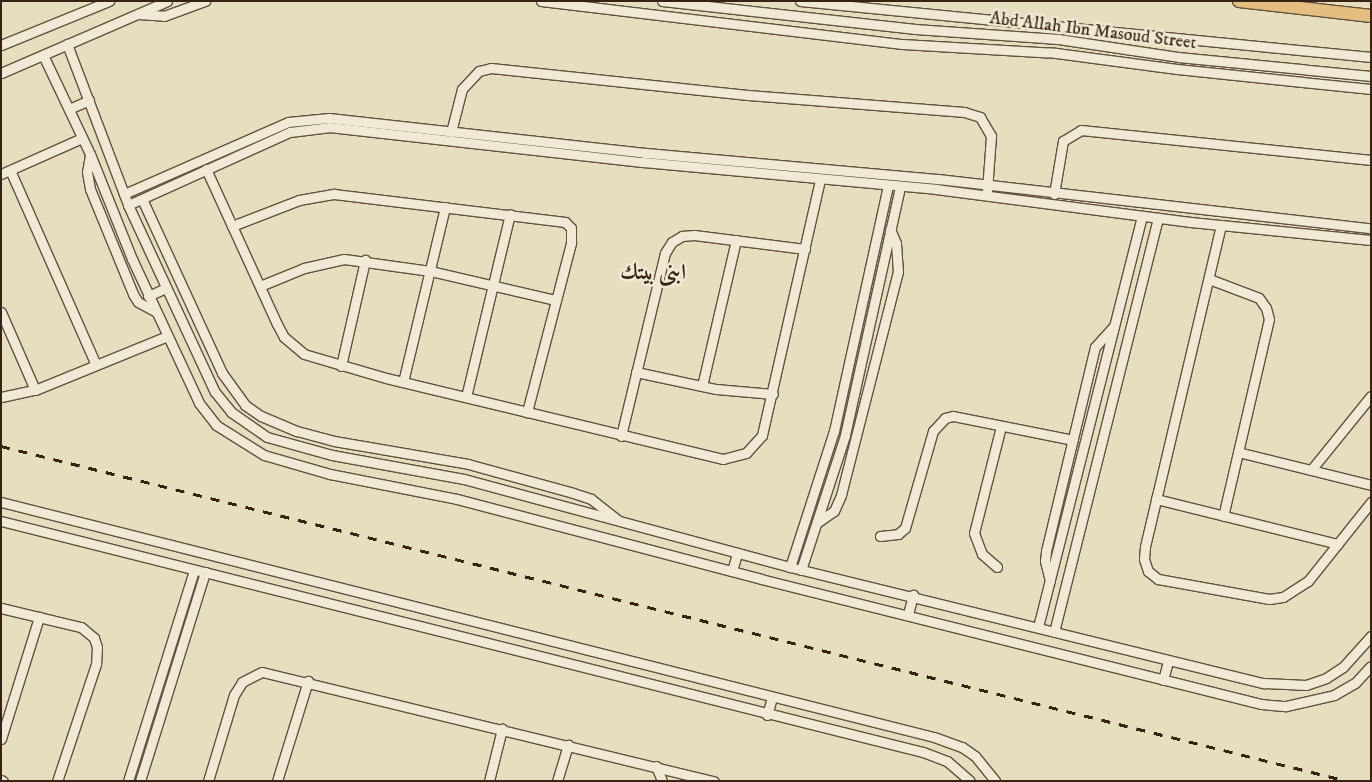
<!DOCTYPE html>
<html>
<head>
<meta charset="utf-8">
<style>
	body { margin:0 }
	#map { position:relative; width:1372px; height:782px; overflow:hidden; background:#e7ddbf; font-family:"IM FELL DW Pica",Amiri,serif }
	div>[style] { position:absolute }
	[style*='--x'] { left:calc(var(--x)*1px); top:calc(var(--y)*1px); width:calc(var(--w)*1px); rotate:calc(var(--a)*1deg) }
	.roads { filter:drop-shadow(1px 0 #62523f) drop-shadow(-1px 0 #62523f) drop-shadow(0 1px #62523f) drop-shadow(0 -1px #62523f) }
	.minor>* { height:9px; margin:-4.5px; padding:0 4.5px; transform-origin:4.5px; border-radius:4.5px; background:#efe9d5 }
	.highway>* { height:12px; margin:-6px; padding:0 6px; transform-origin:6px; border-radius:6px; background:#e4be80 }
	.rail>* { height:2.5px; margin-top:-1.25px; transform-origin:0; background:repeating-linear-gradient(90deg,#362314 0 9px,transparent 0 18px) }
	span { translate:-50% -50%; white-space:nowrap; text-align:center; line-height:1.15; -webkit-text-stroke:5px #efe9d5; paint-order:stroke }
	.street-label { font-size:18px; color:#362314 }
	.district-label { font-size:22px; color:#362314; font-weight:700 }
	.frame { position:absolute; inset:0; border:2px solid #362314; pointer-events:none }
</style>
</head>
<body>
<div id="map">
	<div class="roads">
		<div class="minor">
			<i style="--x:541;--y:1;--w:364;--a:6.8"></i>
			<i style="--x:902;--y:44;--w:154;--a:3.3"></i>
			<i style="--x:1056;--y:53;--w:122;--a:7.5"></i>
			<i style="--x:1177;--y:69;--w:195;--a:5.9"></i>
			<i style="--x:662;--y:1;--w:255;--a:6.3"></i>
			<i style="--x:915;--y:29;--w:143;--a:4"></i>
			<i style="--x:1058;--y:39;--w:121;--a:8.5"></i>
			<i style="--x:1178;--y:57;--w:194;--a:5.6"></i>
			<i style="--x:800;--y:1;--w:574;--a:5.6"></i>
			<i style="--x:138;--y:14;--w:26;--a:4"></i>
			<i style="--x:164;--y:16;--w:44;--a:-20.1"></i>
			<i style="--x:67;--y:44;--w:172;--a:69.2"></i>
			<i style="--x:128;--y:205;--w:206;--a:65.1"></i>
			<i style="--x:215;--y:392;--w:26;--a:51"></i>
			<i style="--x:231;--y:412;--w:44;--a:34.8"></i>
			<i style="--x:267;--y:437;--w:67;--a:15.5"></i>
			<i style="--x:332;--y:455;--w:134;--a:10.3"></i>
			<i style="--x:464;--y:479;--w:338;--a:15.1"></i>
			<i style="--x:790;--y:567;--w:488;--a:13.8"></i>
			<i style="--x:1264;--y:683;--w:42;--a:2.7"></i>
			<i style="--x:1306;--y:685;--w:21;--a:-19"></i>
			<i style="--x:1326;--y:678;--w:20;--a:-33"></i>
			<i style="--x:1343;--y:667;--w:42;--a:-47.9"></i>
			<i style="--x:1;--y:45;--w:117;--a:-22.2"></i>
			<i style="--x:43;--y:55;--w:110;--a:64.6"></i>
			<i style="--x:90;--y:154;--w:113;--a:68.2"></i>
			<i style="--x:132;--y:259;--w:159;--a:65"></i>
			<i style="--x:199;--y:403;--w:28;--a:52"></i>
			<i style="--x:216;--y:425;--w:57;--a:32"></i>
			<i style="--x:264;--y:455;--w:69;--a:16.1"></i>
			<i style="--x:330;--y:474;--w:129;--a:11.1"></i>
			<i style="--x:457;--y:499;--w:314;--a:14.7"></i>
			<i style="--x:761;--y:579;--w:515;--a:14.04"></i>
			<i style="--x:1261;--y:704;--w:25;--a:5"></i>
			<i style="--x:1286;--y:706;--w:49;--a:-12.9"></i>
			<i style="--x:1334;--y:695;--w:24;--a:-30"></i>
			<i style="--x:1355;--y:683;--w:23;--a:-47"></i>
			<i style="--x:1;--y:73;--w:181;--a:-23.4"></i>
			<i style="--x:69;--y:109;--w:22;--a:-24"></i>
			<i style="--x:451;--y:132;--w:44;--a:-75.7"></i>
			<i style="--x:462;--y:89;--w:25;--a:-47"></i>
			<i style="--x:479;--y:71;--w:12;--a:-14"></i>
			<i style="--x:491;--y:68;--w:258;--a:6"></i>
			<i style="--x:748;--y:95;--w:217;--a:4.5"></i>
			<i style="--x:964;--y:112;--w:17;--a:17"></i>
			<i style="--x:980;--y:117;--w:22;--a:60"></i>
			<i style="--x:991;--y:136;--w:55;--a:94.2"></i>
			<i style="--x:90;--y:155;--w:17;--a:100"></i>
			<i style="--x:87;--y:172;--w:17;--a:80"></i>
			<i style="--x:90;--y:189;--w:113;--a:67.7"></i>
			<i style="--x:133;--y:294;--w:9;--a:58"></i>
			<i style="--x:138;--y:302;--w:19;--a:28"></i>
			<i style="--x:206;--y:169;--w:170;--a:65.4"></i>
			<i style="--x:277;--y:324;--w:15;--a:62"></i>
			<i style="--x:284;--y:337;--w:26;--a:40"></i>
			<i style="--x:304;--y:354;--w:85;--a:16.3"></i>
			<i style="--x:386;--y:378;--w:347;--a:13.5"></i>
			<i style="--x:723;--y:459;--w:24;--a:-15"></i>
			<i style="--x:746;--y:453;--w:24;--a:-48"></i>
			<i style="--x:762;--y:435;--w:262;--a:-77.2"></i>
			<i style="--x:10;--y:170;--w:213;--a:66.2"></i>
			<i style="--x:1;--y:174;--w:89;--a:-24"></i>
			<i style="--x:124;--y:194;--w:179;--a:-23.7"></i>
			<i style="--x:288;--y:122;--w:41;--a:-5.6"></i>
			<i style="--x:329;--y:118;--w:318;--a:6.3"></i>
			<i style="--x:645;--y:153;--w:294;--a:5.1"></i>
			<i style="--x:938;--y:179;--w:436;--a:6.5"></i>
			<i style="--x:1054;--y:194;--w:54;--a:-80.4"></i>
			<i style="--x:1063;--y:141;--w:21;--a:-31"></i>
			<i style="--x:1081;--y:130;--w:292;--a:5.9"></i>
			<i style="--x:142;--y:199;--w:192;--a:65.3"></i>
			<i style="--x:222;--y:373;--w:39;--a:54"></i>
			<i style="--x:245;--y:405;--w:19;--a:35"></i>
			<i style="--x:261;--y:416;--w:39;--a:23"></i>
			<i style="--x:297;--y:431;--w:38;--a:15"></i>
			<i style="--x:334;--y:441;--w:136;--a:9.7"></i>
			<i style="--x:468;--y:464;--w:109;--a:15.4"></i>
			<i style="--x:573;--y:493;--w:19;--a:18"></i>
			<i style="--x:591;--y:499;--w:34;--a:38"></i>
			<i style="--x:128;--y:205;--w:178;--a:-24.3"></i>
			<i style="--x:290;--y:132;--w:39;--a:-7"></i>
			<i style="--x:329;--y:127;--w:315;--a:6.4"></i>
			<i style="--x:642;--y:162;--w:295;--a:5.2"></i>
			<i style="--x:936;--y:189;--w:256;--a:7.4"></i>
			<i style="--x:1190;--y:222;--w:182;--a:5.7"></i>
			<i style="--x:1221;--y:225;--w:331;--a:103.3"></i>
			<i style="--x:1145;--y:547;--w:12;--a:95"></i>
			<i style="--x:1144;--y:559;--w:13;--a:72"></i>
			<i style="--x:1148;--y:571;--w:13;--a:39"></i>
			<i style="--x:1158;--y:579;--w:113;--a:10.2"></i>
			<i style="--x:1269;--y:599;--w:14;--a:-8"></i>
			<i style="--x:1283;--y:597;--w:30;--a:-33"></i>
			<i style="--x:1308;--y:581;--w:101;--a:-51.4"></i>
			<i style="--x:232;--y:226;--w:72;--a:-21.2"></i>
			<i style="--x:299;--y:200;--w:36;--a:-10"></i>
			<i style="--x:334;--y:194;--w:233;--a:6.9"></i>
			<i style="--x:565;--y:222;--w:8;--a:45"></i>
			<i style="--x:571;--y:228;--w:15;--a:90"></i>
			<i style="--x:571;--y:243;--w:175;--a:104.6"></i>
			<i style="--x:1209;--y:279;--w:53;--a:20.8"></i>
			<i style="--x:1259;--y:298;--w:12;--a:55"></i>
			<i style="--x:1266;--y:308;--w:11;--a:75"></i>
			<i style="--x:1269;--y:319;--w:202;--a:103.1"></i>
			<i style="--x:260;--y:286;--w:48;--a:-22.2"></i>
			<i style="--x:304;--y:268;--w:41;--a:-12.7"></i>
			<i style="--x:344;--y:259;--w:87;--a:7.9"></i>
			<i style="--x:430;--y:271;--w:129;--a:13"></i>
			<i style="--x:148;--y:296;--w:20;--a:-24"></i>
			<i style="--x:1;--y:312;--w:85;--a:66.4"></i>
			<i style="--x:341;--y:366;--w:109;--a:-77.2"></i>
			<i style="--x:636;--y:372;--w:82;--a:12"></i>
			<i style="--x:716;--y:389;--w:57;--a:5"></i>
			<i style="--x:403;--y:382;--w:180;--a:-76.5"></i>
			<i style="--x:702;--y:386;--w:150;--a:-76.9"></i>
			<i style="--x:1;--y:397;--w:35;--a:-12"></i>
			<i style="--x:35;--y:390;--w:143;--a:-22.2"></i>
			<i style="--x:466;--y:397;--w:188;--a:-76.5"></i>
			<i style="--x:621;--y:436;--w:188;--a:-76.5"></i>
			<i style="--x:665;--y:253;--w:13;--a:-58"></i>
			<i style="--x:672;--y:242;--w:12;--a:-31"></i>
			<i style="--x:682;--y:236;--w:12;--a:-5"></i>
			<i style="--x:694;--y:235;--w:112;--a:7.2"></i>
			<i style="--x:1238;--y:452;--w:137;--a:13.9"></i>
			<i style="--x:1311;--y:470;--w:95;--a:-51"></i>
			<i style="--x:1156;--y:499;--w:187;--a:13.9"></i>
			<i style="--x:1;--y:502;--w:962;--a:14.14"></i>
			<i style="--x:934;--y:737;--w:30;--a:20"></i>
			<i style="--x:962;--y:747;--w:16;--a:35"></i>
			<i style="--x:975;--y:756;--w:32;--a:51"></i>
			<i style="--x:1;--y:521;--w:950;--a:14.07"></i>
			<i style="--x:923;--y:752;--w:26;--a:21"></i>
			<i style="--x:947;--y:761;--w:30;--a:41"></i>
			<i style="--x:818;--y:522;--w:19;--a:-35"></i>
			<i style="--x:834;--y:511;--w:17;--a:-66"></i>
			<i style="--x:841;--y:495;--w:230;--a:-75.7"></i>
			<i style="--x:898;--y:272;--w:29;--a:-94"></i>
			<i style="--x:896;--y:243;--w:15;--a:-113"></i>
			<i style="--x:880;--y:536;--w:18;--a:-6"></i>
			<i style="--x:898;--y:534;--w:9;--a:-41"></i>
			<i style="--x:905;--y:528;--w:101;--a:-73.9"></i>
			<i style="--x:933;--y:431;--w:18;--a:-47"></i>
			<i style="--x:945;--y:418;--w:8;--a:-14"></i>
			<i style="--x:953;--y:416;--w:122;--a:11.3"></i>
			<i style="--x:790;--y:567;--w:143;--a:-72.1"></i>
			<i style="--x:834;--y:431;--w:251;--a:-77.6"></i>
			<i style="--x:997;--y:567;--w:20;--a:-139"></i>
			<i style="--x:982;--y:554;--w:22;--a:-111"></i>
			<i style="--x:974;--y:533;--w:110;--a:-75.8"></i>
			<i style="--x:801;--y:570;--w:142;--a:-71.9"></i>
			<i style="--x:845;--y:435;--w:255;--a:-77.5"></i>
			<i style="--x:732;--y:571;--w:19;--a:-74"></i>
			<i style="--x:1050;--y:581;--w:21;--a:-104"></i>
			<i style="--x:1045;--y:561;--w:10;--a:-84"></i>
			<i style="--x:1046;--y:551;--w:210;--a:-76.5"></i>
			<i style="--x:1095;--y:347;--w:28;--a:-48"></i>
			<i style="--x:1;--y:608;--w:82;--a:13.4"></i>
			<i style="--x:81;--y:627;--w:17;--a:40"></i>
			<i style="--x:94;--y:638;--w:9;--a:72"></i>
			<i style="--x:97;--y:647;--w:17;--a:93"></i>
			<i style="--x:96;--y:664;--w:123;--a:108.4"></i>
			<i style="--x:908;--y:614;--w:20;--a:-75"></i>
			<i style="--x:1038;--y:627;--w:424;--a:-75.8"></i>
			<i style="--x:1054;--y:632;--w:427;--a:-75.9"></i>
			<i style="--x:1163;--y:680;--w:20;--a:-75"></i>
			<i style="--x:767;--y:715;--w:19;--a:-74"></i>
			<i style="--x:1;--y:739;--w:128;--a:-72.7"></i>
			<i style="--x:656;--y:766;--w:16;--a:68"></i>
			<i style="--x:1;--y:780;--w:2;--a:27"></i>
			<i style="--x:128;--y:781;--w:221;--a:-72.6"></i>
			<i style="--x:140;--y:781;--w:219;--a:-72.7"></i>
			<i style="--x:208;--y:781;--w:90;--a:-73.2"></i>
			<i style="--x:234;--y:695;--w:15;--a:-58"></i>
			<i style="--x:242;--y:682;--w:22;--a:-27"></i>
			<i style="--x:262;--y:672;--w:465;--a:13.6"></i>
			<i style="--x:277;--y:781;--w:105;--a:-72.8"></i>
			<i style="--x:489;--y:781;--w:54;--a:-76"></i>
			<i style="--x:557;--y:781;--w:38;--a:-73"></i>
		</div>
		<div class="highway">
			<i style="--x:1239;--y:1;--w:133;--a:6.5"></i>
		</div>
	</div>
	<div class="rail">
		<i style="--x:1;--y:446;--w:1388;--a:13.97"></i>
	</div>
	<div class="street-label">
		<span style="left:1093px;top:31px;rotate:7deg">Abd Allah Ibn Masoud Street</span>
	</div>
	<div class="district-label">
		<span style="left:653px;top:273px">ابنى بيتك</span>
	</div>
	<div class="frame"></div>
</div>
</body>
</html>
